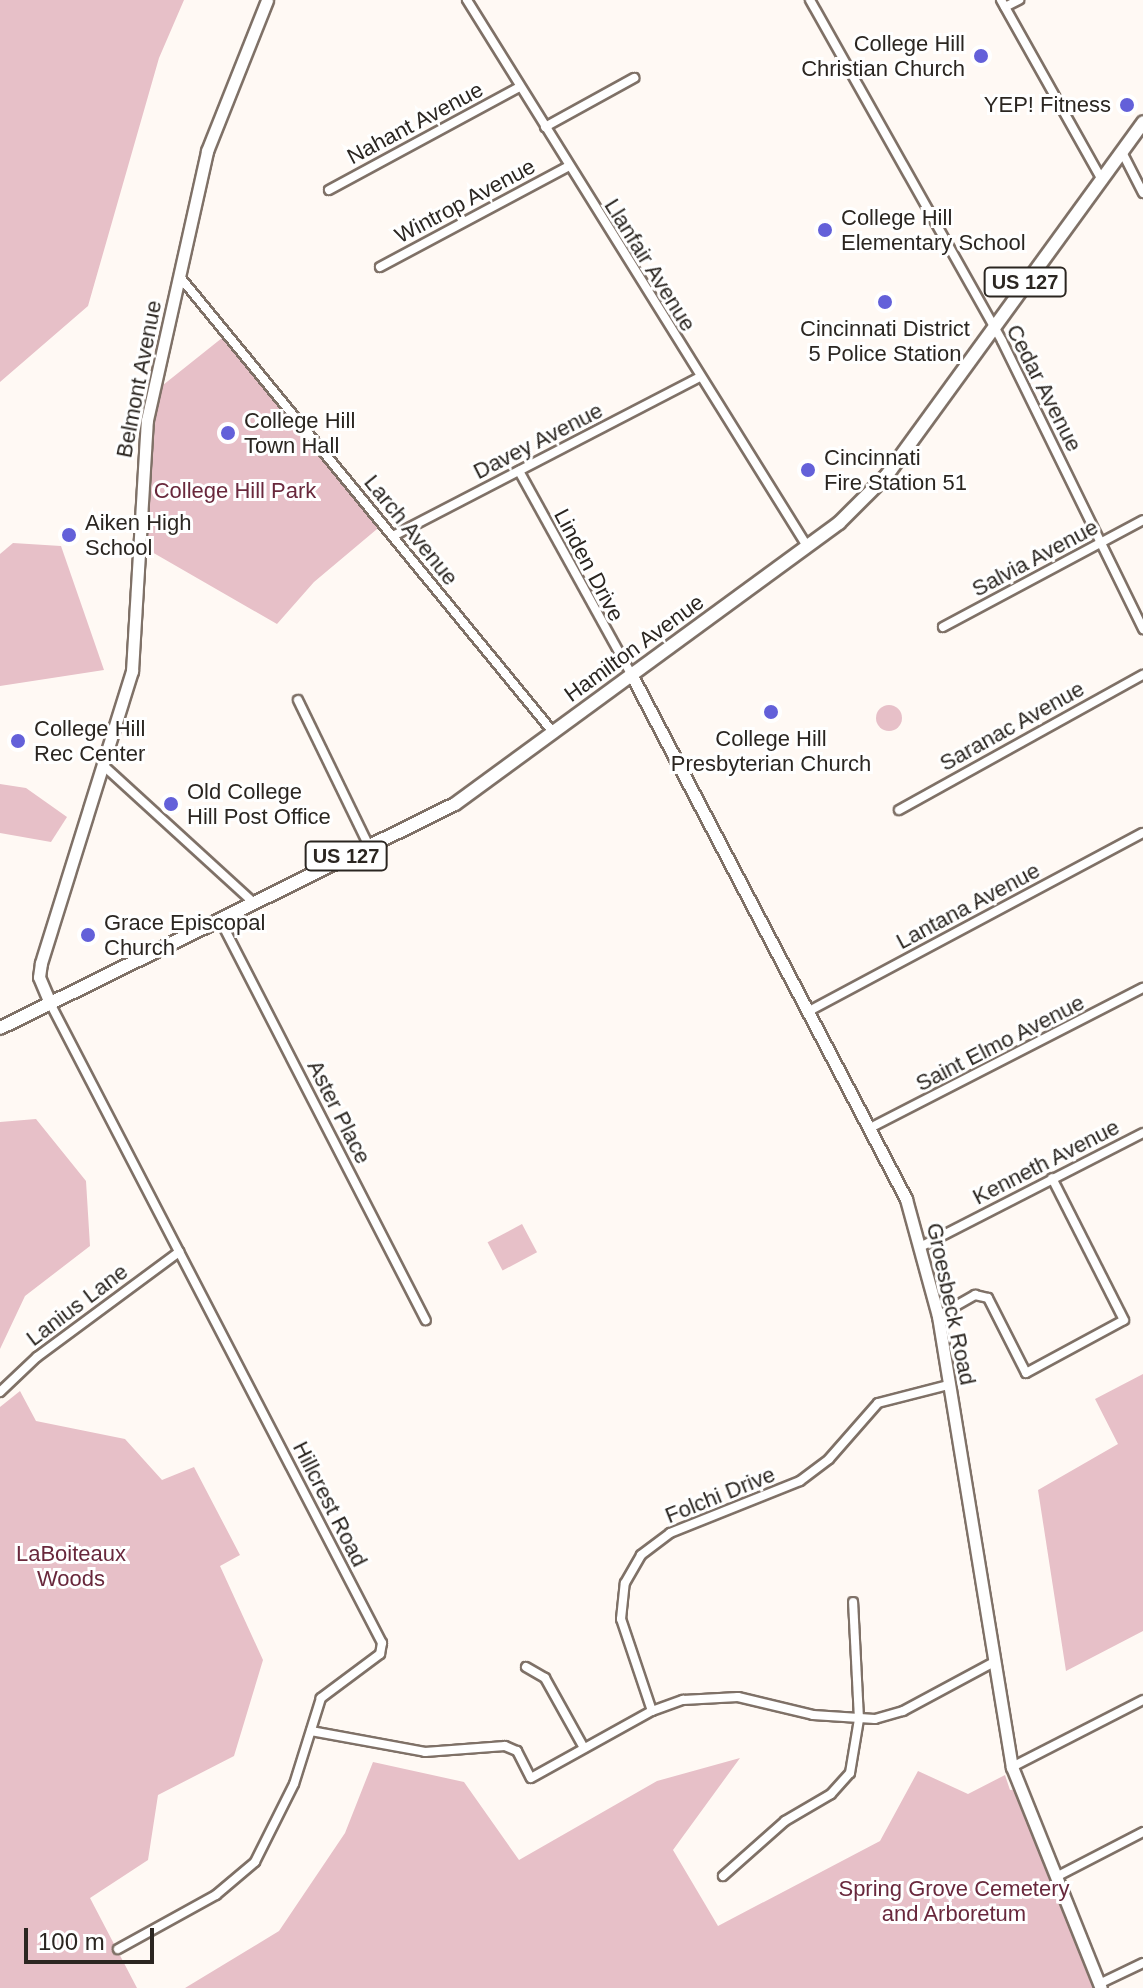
<!DOCTYPE html>
<html>
<head>
<meta charset="utf-8">
<style>
	body { margin:0 }
	#map { position:relative; width:1143px; height:1988px; overflow:hidden; background:#fff9f4; font-family:Arial,sans-serif }
	div>[style] { position:absolute }
	[style*='--x'] { left:calc(var(--x)*1px); top:calc(var(--y)*1px); width:calc(var(--w)*1px); rotate:calc(var(--a)*1deg) }
	.green>* { inset:0; background:#e7c0c8; transform-origin:0 0 }
	.round { border-radius:50% }
	.roads { filter:drop-shadow(2px 0 #7f7167) drop-shadow(-2px 0 #7f7167) drop-shadow(0 2px #7f7167) drop-shadow(0 -2px #7f7167) }
	.street>* { height:8px; margin:-4px; padding:0 4px; transform-origin:4px; border-radius:4px; background:#fff }
	.secondary>* { height:11px; margin:-5.5px; padding:0 5.5px; transform-origin:5.5px; border-radius:5.5px; background:#fff }
	.primary>* { height:12px; margin:-6px; padding:0 6px; transform-origin:6px; border-radius:6px; background:#fff }
	.dots>* { width:22px; height:22px; translate:-50% -50%; box-sizing:border-box; border:4px solid #fff; border-radius:50% }
	span { translate:-50% -50%; white-space:nowrap; text-align:center; line-height:1.15; -webkit-text-stroke:6px #fff; paint-order:stroke }
	.shield-label span { padding:2px 6px; background:#fff; border:2px solid; border-radius:6px; -webkit-text-stroke-width:0 }
	.shield-label { font-size:20px; color:#2b2621; font-weight:700 }
	.poi-label { font-size:22px; color:#2b2621 }
	.right { translate:-100% -50%; text-align:right }
	.left { translate:0 -50%; text-align:left }
	.street-label { font-size:22px; color:#2b2621 }
	.park-label { font-size:22px; color:#69283c }
	.scale { position:absolute; left:24px; top:1928px; width:130px; height:36px; box-sizing:border-box; border:4px solid #2b2621; border-top:0; padding-left:10px; font-size:24px; line-height:28px; white-space:nowrap; color:#2b2621; -webkit-text-stroke:6px #fff; paint-order:stroke }
</style>
</head>
<body>
<div id="map">
	<div class="green">
		<i style="clip-path:polygon(0 0,184px 0,159px 58px,88px 306px,0 382px)"></i>
		<i style="clip-path:polygon(227px 334px,383px 524px,314px 582px,277px 624px,138px 544px,153px 393px)"></i>
		<i style="clip-path:polygon(13px 543px,61px 546px,104px 670px,0 686px,0 554px)"></i>
		<i class="round" style="left:876px;top:705px;width:26px;height:26px"></i>
		<i style="clip-path:polygon(0 784px,26px 788px,67px 817px,51px 842px,0 833px)"></i>
		<i style="clip-path:polygon(36px 1119px,86px 1181px,90px 1246px,25px 1296px,0 1349px,0 1122px)"></i>
		<i style="left:522px;top:1224px;width:32px;height:39px;rotate:62deg"></i>
		<i style="clip-path:polygon(1143px 1374px,1143px 1631px,1066px 1671px,1038px 1490px,1118px 1444px,1095px 1399px)"></i>
		<i style="clip-path:polygon(20px 1391px,36px 1421px,125px 1439px,162px 1480px,194px 1467px,240px 1555px,220px 1566px,263px 1660px,234px 1756px,158px 1795px,148px 1860px,90px 1898px,137px 1988px,0 1988px,0 1407px)"></i>
		<i style="clip-path:polygon(740px 1758px,673px 1850px,718px 1926px,880px 1841px,918px 1771px,968px 1794px,1005px 1775px,1010px 1790px,1020px 1789px,1101px 1988px,185px 1988px,279px 1931px,345px 1833px,373px 1762px,464px 1782px,519px 1860px,657px 1781px)"></i>
	</div>
	<div class="roads">
		<div class="street">
			<i style="--x:467;--y:0;--w:643;--a:58.09"></i>
			<i style="--x:810;--y:0;--w:391;--a:60.6"></i>
			<i style="--x:1002;--y:341;--w:321;--a:63.9"></i>
			<i style="--x:1001;--y:0;--w:204;--a:60.7"></i>
			<i style="--x:1005;--y:7;--w:16;--a:-27"></i>
			<i style="--x:545;--y:127;--w:102;--a:-28.8"></i>
			<i style="--x:1122;--y:152;--w:46;--a:62.9"></i>
			<i style="--x:329;--y:190;--w:215;--a:-28.4"></i>
			<i style="--x:380;--y:267;--w:212;--a:-28.1"></i>
			<i style="--x:180;--y:277;--w:588;--a:50.66"></i>
			<i style="--x:519;--y:471;--w:232;--a:61.1"></i>
			<i style="--x:393;--y:536;--w:346;--a:-27.4"></i>
			<i style="--x:943;--y:627;--w:227;--a:-28.1"></i>
			<i style="--x:298;--y:700;--w:160;--a:64.1"></i>
			<i style="--x:105;--y:767;--w:202;--a:42.4"></i>
			<i style="--x:899;--y:810;--w:279;--a:-29"></i>
			<i style="--x:220;--y:920;--w:450;--a:62.8"></i>
			<i style="--x:50;--y:1003;--w:721;--a:62.58"></i>
			<i style="--x:382;--y:1643;--w:11;--a:100"></i>
			<i style="--x:380;--y:1654;--w:74;--a:143.3"></i>
			<i style="--x:321;--y:1698;--w:90;--a:107.4"></i>
			<i style="--x:294;--y:1784;--w:87;--a:116.6"></i>
			<i style="--x:255;--y:1862;--w:51;--a:139.8"></i>
			<i style="--x:216;--y:1895;--w:112;--a:151.1"></i>
			<i style="--x:811;--y:1010;--w:376;--a:-28.1"></i>
			<i style="--x:872;--y:1127;--w:305;--a:-27.2"></i>
			<i style="--x:922;--y:1246;--w:248;--a:-27.1"></i>
			<i style="--x:938;--y:1316;--w:43;--a:-29.6"></i>
			<i style="--x:975;--y:1295;--w:13;--a:13"></i>
			<i style="--x:988;--y:1298;--w:84;--a:63.1"></i>
			<i style="--x:1026;--y:1373;--w:111;--a:-28.4"></i>
			<i style="--x:1124;--y:1320;--w:159;--a:-116.9"></i>
			<i style="--x:0;--y:1392;--w:51;--a:-43.4"></i>
			<i style="--x:37;--y:1357;--w:177;--a:-36.5"></i>
			<i style="--x:526;--y:1667;--w:22;--a:30"></i>
			<i style="--x:545;--y:1678;--w:80;--a:60.9"></i>
			<i style="--x:652;--y:1711;--w:97;--a:-108.6"></i>
			<i style="--x:621;--y:1619;--w:36;--a:-84"></i>
			<i style="--x:625;--y:1583;--w:32;--a:-60"></i>
			<i style="--x:641;--y:1555;--w:36;--a:-37"></i>
			<i style="--x:670;--y:1533;--w:140;--a:-21.8"></i>
			<i style="--x:800;--y:1481;--w:36;--a:-37"></i>
			<i style="--x:829;--y:1459;--w:74;--a:-48.8"></i>
			<i style="--x:878;--y:1403;--w:72;--a:-14.4"></i>
			<i style="--x:311;--y:1731;--w:116;--a:10.4"></i>
			<i style="--x:425;--y:1752;--w:80;--a:-4.3"></i>
			<i style="--x:505;--y:1746;--w:13;--a:23"></i>
			<i style="--x:517;--y:1751;--w:30;--a:63"></i>
			<i style="--x:531;--y:1778;--w:138;--a:-29"></i>
			<i style="--x:652;--y:1711;--w:33;--a:-20"></i>
			<i style="--x:683;--y:1700;--w:55;--a:-3.1"></i>
			<i style="--x:738;--y:1697;--w:77;--a:13.5"></i>
			<i style="--x:813;--y:1715;--w:62;--a:3.7"></i>
			<i style="--x:875;--y:1719;--w:29;--a:-16"></i>
			<i style="--x:903;--y:1711;--w:103;--a:-28.3"></i>
			<i style="--x:1012;--y:1767;--w:147;--a:-27.1"></i>
			<i style="--x:723;--y:1876;--w:83;--a:-41.6"></i>
			<i style="--x:785;--y:1821;--w:53;--a:-30.4"></i>
			<i style="--x:831;--y:1794;--w:28;--a:-48"></i>
			<i style="--x:850;--y:1773;--w:55;--a:-80.5"></i>
			<i style="--x:859;--y:1719;--w:117;--a:-92.9"></i>
			<i style="--x:1056;--y:1877;--w:98;--a:-27.3"></i>
			<i style="--x:1099;--y:1984;--w:49;--a:-25.5"></i>
		</div>
		<div class="secondary">
			<i style="--x:631;--y:674;--w:593;--a:62.35"></i>
			<i style="--x:906;--y:1199;--w:121;--a:74.7"></i>
			<i style="--x:938;--y:1316;--w:457;--a:80.7"></i>
			<i style="--x:1012;--y:1767;--w:238;--a:68.1"></i>
			<i style="--x:50;--y:1003;--w:28;--a:-113"></i>
			<i style="--x:39;--y:977;--w:14;--a:-82"></i>
			<i style="--x:41;--y:963;--w:306;--a:-72.7"></i>
			<i style="--x:132;--y:671;--w:251;--a:-86.6"></i>
			<i style="--x:147;--y:420;--w:276;--a:-77.4"></i>
			<i style="--x:207;--y:151;--w:162;--a:-68.3"></i>
		</div>
		<div class="primary">
			<i style="--x:0;--y:1028;--w:507;--a:-26.21"></i>
			<i style="--x:455;--y:804;--w:476;--a:-36.2"></i>
			<i style="--x:839;--y:523;--w:68;--a:-45"></i>
			<i style="--x:887;--y:475;--w:436;--a:-54"></i>
		</div>
	</div>
	<div class="dots">
		<i style="left:981px;top:56px;background:#6360d9"></i>
		<i style="left:1127px;top:105px;background:#6360d9"></i>
		<i style="left:825px;top:230px;background:#6360d9"></i>
		<i style="left:885px;top:302px;background:#6360d9"></i>
		<i style="left:228px;top:433px;background:#6360d9"></i>
		<i style="left:808px;top:470px;background:#6360d9"></i>
		<i style="left:69px;top:535px;background:#6360d9"></i>
		<i style="left:771px;top:712px;background:#6360d9"></i>
		<i style="left:18px;top:741px;background:#6360d9"></i>
		<i style="left:171px;top:804px;background:#6360d9"></i>
		<i style="left:88px;top:935px;background:#6360d9"></i>
	</div>
	<div class="shield-label">
		<span style="left:1025px;top:282px">US 127</span>
		<span style="left:346px;top:856px">US 127</span>
	</div>
	<div class="poi-label">
		<span class="right" style="left:965px;top:56px">College Hill<br>Christian Church</span>
		<span class="right" style="left:1111px;top:105px">YEP! Fitness</span>
		<span class="left" style="left:841px;top:230px">College Hill<br>Elementary School</span>
		<span style="left:885px;top:341px">Cincinnati District<br>5 Police Station</span>
		<span class="left" style="left:244px;top:433px">College Hill<br>Town Hall</span>
		<span class="left" style="left:824px;top:470px">Cincinnati<br>Fire Station 51</span>
		<span class="left" style="left:85px;top:535px">Aiken High<br>School</span>
		<span class="left" style="left:34px;top:741px">College Hill<br>Rec Center</span>
		<span style="left:771px;top:751px">College Hill<br>Presbyterian Church</span>
		<span class="left" style="left:187px;top:804px">Old College<br>Hill Post Office</span>
		<span class="left" style="left:104px;top:935px">Grace Episcopal<br>Church</span>
	</div>
	<div class="street-label">
		<span style="left:415px;top:123px;rotate:-28deg">Nahant Avenue</span>
		<span style="left:465px;top:201px;rotate:-28deg">Wintrop Avenue</span>
		<span style="left:650px;top:265px;rotate:58deg">Llanfair Avenue</span>
		<span style="left:139px;top:379px;rotate:-79deg">Belmont Avenue</span>
		<span style="left:1044px;top:388px;rotate:63deg">Cedar Avenue</span>
		<span style="left:538px;top:441px;rotate:-27deg">Davey Avenue</span>
		<span style="left:411px;top:530px;rotate:51deg">Larch Avenue</span>
		<span style="left:1035px;top:558px;rotate:-28deg">Salvia Avenue</span>
		<span style="left:589px;top:565px;rotate:62deg">Linden Drive</span>
		<span style="left:634px;top:648px;rotate:-36deg">Hamilton Avenue</span>
		<span style="left:1012px;top:726px;rotate:-29deg">Saranac Avenue</span>
		<span style="left:968px;top:906px;rotate:-28deg">Lantana Avenue</span>
		<span style="left:1000px;top:1043px;rotate:-27deg">Saint Elmo Avenue</span>
		<span style="left:339px;top:1112px;rotate:63deg">Aster Place</span>
		<span style="left:1046px;top:1162px;rotate:-27deg">Kenneth Avenue</span>
		<span style="left:951px;top:1304px;rotate:78deg">Groesbeck Road</span>
		<span style="left:77px;top:1305px;rotate:-37deg">Lanius Lane</span>
		<span style="left:720px;top:1495px;rotate:-22deg">Folchi Drive</span>
		<span style="left:330px;top:1504px;rotate:63deg">Hillcrest Road</span>
	</div>
	<div class="park-label">
		<span style="left:235px;top:491px">College Hill Park</span>
		<span style="left:71px;top:1566px">LaBoiteaux<br>Woods</span>
		<span style="left:954px;top:1901px">Spring Grove Cemetery<br>and Arboretum</span>
	</div>
	<div class="scale">100 m</div>
</div>
</body>
</html>
